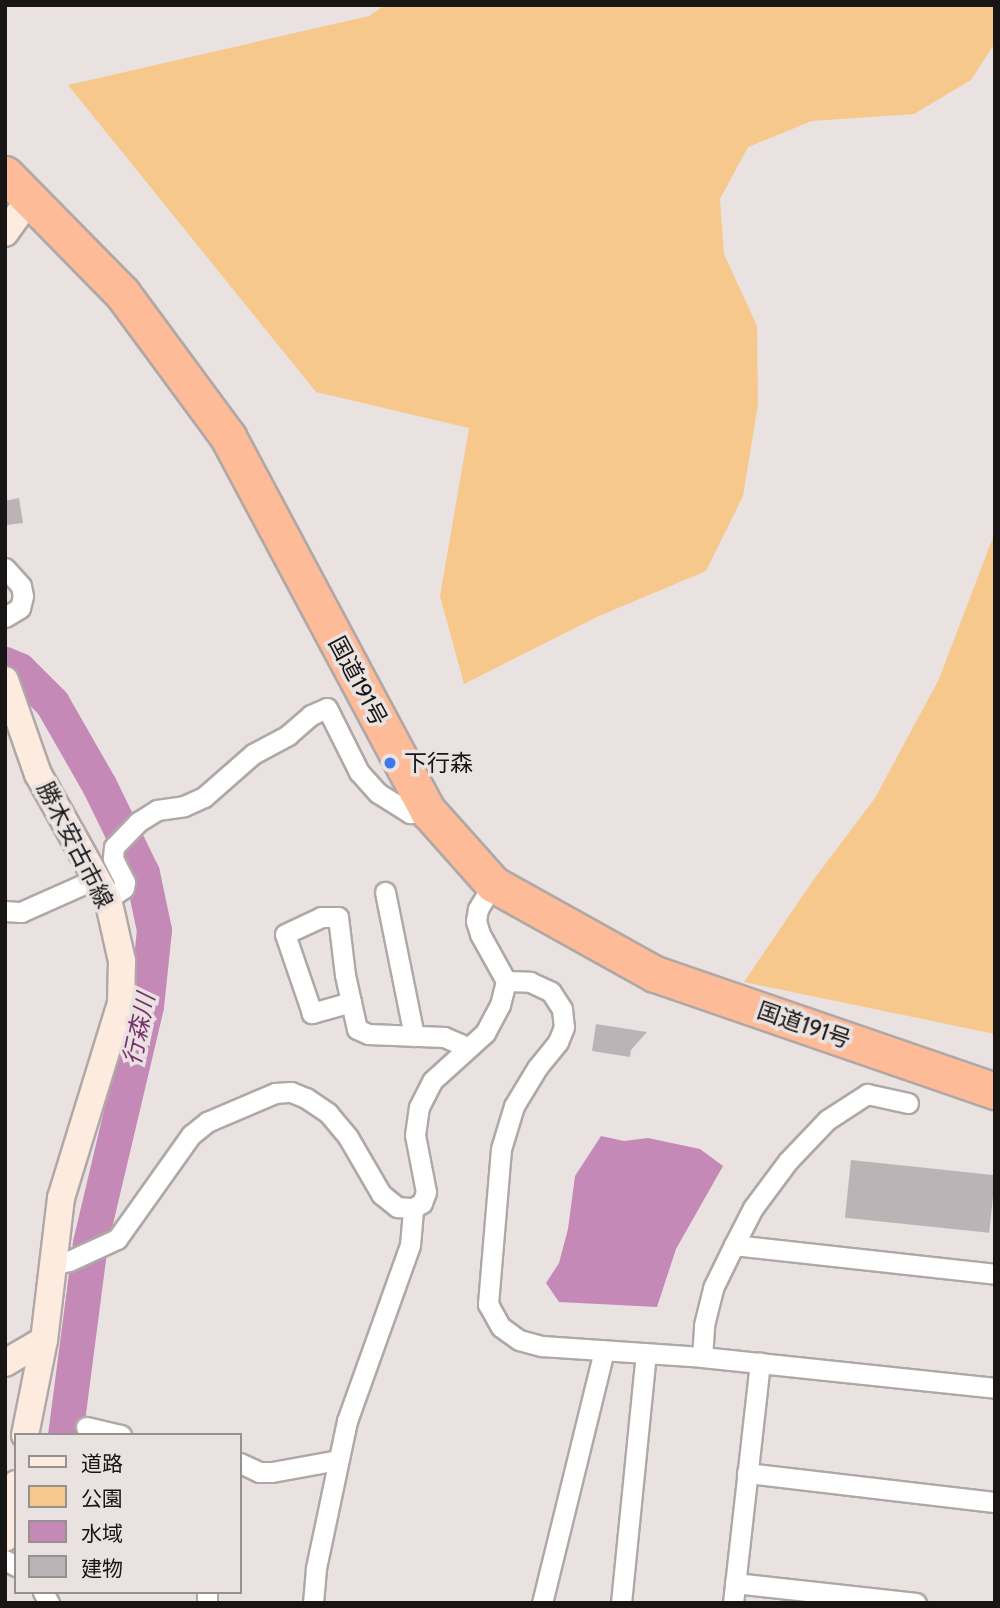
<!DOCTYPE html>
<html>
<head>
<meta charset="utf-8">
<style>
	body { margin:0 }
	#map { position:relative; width:1000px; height:1608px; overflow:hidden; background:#eae2e1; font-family:Cabin,"Noto Sans JP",sans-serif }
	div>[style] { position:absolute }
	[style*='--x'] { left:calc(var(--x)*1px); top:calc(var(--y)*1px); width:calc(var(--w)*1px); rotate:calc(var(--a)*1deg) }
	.green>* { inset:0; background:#f6c88b }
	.water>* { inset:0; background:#c589b7 }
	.river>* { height:35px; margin:-17.5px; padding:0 17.5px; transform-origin:17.5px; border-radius:17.5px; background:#c589b7 }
	.building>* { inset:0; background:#bbb3b5; transform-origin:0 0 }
	.roads { filter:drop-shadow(2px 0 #b0a8a7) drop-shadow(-2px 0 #b0a8a7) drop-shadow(0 2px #b0a8a7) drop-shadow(0 -2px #b0a8a7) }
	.street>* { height:19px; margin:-9.5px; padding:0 9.5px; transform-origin:9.5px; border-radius:9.5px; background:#fff }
	.secondary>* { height:26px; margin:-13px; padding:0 13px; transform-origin:13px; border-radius:13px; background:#feebe0 }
	.highway>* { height:35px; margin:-17.5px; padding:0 17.5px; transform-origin:17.5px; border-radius:17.5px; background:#fdbb97 }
	.dots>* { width:19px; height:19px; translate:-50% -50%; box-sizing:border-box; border:4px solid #eae2e1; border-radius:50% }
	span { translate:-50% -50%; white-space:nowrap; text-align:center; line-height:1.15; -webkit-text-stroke:7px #eae2e1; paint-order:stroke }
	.street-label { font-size:23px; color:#181515 }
	.poi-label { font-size:23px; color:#181515 }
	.left { translate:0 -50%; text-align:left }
	.water-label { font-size:24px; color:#78306a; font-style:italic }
	.frame { position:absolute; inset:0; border:7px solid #181515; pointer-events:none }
	.legend { position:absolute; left:14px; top:1433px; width:228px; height:161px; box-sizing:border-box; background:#eae2e1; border:2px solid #96908f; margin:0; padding:9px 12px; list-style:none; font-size:21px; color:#181515 }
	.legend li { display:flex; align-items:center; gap:14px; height:35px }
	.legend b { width:35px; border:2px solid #96908f }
</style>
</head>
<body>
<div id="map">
	<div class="green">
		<i style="clip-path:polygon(385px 5px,995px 5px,995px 43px,971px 80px,914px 114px,812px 121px,748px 147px,720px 199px,724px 254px,757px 326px,758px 404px,743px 496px,706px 571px,599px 616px,464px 684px,440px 596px,469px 428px,316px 392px,68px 85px,369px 16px)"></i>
		<i style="clip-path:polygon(995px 532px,995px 1034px,744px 982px,814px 879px,875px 798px,939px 679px)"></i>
	</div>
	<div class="water">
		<i style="clip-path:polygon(601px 1136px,624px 1141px,648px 1138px,700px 1149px,723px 1166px,676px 1249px,657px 1307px,559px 1302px,546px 1283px,559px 1263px,568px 1229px,575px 1176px)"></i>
	</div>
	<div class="river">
		<i style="--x:5;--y:664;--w:15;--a:23"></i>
		<i style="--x:19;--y:670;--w:47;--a:45"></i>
		<i style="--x:52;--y:703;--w:95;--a:60.2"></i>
		<i style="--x:99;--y:785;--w:98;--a:64"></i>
		<i style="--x:142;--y:873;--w:58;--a:78.1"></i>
		<i style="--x:154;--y:930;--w:76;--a:96"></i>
		<i style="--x:146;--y:1006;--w:244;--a:103.3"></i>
		<i style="--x:90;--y:1243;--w:194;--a:97.4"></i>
	</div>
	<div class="building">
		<i style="clip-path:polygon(19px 498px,23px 523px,7px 525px,5px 501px)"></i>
		<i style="clip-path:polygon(596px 1024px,647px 1032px,631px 1050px,630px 1057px,592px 1051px)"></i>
		<i style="left:851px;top:1160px;width:145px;height:58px;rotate:6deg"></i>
	</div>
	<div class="roads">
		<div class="street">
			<i style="--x:5;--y:568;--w:24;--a:48"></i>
			<i style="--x:21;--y:586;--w:10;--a:79"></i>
			<i style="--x:23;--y:596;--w:12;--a:104"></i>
			<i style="--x:20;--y:608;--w:17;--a:149"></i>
			<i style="--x:385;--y:892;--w:147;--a:78.6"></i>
			<i style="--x:108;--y:899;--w:19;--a:-35"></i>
			<i style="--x:124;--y:888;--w:6;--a:-81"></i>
			<i style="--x:125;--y:882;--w:27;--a:-117"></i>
			<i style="--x:113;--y:858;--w:11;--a:-85"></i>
			<i style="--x:114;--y:847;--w:35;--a:-46"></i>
			<i style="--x:138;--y:822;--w:22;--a:-32"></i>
			<i style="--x:157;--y:810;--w:27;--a:-8"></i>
			<i style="--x:184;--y:806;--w:22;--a:-24"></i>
			<i style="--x:204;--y:797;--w:65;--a:-41.3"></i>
			<i style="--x:253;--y:754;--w:40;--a:-28"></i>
			<i style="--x:288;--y:735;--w:30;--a:-41"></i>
			<i style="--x:311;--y:715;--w:17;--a:-24"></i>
			<i style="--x:327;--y:708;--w:72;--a:63.4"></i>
			<i style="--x:359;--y:772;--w:28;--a:48"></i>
			<i style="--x:378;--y:793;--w:38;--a:32"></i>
			<i style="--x:410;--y:813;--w:18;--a:-6"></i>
			<i style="--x:5;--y:911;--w:16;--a:4"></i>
			<i style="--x:21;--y:912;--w:81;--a:-24"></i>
			<i style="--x:506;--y:981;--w:24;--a:2"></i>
			<i style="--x:530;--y:982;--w:23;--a:25"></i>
			<i style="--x:551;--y:992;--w:20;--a:57"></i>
			<i style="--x:562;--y:1009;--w:18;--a:84"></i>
			<i style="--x:564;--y:1027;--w:16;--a:112"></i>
			<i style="--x:558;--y:1042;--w:33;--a:129"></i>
			<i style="--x:537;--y:1068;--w:44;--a:121.2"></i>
			<i style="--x:514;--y:1106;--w:45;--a:106.8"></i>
			<i style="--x:501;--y:1149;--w:156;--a:94.8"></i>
			<i style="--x:488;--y:1304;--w:26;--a:61"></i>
			<i style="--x:501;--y:1327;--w:22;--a:36"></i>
			<i style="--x:519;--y:1340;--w:24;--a:15"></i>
			<i style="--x:542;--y:1346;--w:160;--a:3.9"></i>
			<i style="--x:702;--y:1357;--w:295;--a:6"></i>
			<i style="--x:351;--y:1002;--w:41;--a:164.2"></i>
			<i style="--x:312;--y:1013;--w:83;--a:-108.9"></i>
			<i style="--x:285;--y:934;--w:40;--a:-25"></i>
			<i style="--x:321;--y:917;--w:17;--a:0"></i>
			<i style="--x:338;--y:917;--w:58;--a:83.1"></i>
			<i style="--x:345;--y:975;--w:55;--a:77.5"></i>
			<i style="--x:357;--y:1029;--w:12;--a:24"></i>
			<i style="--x:368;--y:1034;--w:76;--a:2.3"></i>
			<i style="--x:444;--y:1037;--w:26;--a:23"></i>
			<i style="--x:734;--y:1245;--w:42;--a:-62.8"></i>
			<i style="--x:753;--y:1208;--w:59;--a:-53.3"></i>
			<i style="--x:788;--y:1161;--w:57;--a:-46.4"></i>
			<i style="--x:827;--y:1120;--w:48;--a:-33"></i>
			<i style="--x:867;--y:1094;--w:42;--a:12.4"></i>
			<i style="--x:53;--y:1265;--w:16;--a:-14"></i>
			<i style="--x:69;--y:1261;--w:53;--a:-24.6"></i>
			<i style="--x:117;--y:1239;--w:128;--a:-54.6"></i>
			<i style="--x:191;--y:1135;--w:21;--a:-39"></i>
			<i style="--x:207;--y:1122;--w:74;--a:-23.1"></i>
			<i style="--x:275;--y:1093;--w:16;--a:-4"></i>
			<i style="--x:291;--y:1092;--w:16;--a:22"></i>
			<i style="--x:306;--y:1098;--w:27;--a:34"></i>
			<i style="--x:328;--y:1113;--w:31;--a:50"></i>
			<i style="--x:348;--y:1137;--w:66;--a:59.9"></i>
			<i style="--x:381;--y:1194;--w:21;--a:39"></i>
			<i style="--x:397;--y:1207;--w:16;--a:4"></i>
			<i style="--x:413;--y:1208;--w:10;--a:-29"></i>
			<i style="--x:422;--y:1203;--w:12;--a:-70"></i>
			<i style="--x:426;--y:1192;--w:58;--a:-100.9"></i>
			<i style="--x:415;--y:1135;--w:28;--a:-82"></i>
			<i style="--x:419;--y:1107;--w:29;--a:-63"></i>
			<i style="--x:432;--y:1081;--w:72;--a:-42.2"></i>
			<i style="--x:485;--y:1033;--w:32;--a:-62"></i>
			<i style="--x:500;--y:1005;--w:25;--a:-76"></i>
			<i style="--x:506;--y:981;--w:54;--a:-119"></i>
			<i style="--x:480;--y:934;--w:14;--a:-107"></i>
			<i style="--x:476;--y:921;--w:12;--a:-81"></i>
			<i style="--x:478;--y:909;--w:29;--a:-59"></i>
			<i style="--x:702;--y:1357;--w:32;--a:-86"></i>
			<i style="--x:704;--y:1325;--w:38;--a:-76"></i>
			<i style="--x:713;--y:1288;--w:48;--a:-64"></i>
			<i style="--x:734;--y:1245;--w:263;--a:6.3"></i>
			<i style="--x:86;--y:1427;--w:36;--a:13"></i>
			<i style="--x:240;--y:1463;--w:21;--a:25"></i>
			<i style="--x:259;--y:1472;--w:13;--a:0"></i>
			<i style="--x:272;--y:1472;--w:67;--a:-10.3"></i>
			<i style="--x:747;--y:1473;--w:250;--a:6.7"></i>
			<i style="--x:5;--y:1560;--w:13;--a:29"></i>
			<i style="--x:735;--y:1583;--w:182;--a:6.3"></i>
			<i style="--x:43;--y:1592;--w:13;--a:61"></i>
			<i style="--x:207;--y:1603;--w:11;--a:-90"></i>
			<i style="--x:313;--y:1603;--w:35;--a:-85"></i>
			<i style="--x:316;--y:1568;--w:150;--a:-78.1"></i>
			<i style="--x:347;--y:1421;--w:187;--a:-70.3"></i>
			<i style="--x:410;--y:1245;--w:37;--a:-85"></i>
			<i style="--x:542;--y:1603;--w:260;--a:-76.2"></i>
			<i style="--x:621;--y:1603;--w:251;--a:-84.3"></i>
			<i style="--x:733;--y:1603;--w:242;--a:-83.6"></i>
		</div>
		<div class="secondary">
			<i style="--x:5;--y:233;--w:43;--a:-54.5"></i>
			<i style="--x:5;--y:680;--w:100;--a:70.7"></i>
			<i style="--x:38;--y:774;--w:143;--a:60.8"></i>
			<i style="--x:108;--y:899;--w:64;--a:77.3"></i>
			<i style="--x:122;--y:961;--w:42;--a:91.4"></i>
			<i style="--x:121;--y:1003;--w:204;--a:107.1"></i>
			<i style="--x:61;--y:1198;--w:143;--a:96.8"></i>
			<i style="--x:44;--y:1340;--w:97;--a:101.3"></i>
			<i style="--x:5;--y:1363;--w:45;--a:-30.5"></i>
			<i style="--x:5;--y:1538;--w:55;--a:-78.5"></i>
		</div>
		<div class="highway">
			<i style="--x:5;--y:174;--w:167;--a:45.5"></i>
			<i style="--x:122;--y:293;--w:179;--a:53.6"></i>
			<i style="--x:228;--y:437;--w:424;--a:61.9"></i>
			<i style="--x:428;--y:811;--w:98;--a:48.3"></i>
			<i style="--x:493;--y:884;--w:185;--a:29.1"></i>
			<i style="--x:655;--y:974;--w:360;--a:19"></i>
		</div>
	</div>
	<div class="dots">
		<i style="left:390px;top:763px;background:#3f79e9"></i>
	</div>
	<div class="street-label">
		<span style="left:358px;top:681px;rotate:62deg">国道191号</span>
		<span style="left:75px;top:845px;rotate:63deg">勝木安古市線</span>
		<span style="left:804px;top:1025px;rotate:19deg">国道191号</span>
	</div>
	<div class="poi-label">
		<span class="left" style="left:404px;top:763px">下行森</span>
	</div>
	<div class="water-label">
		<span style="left:139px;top:1029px;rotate:-78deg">行森川</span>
	</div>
	<div class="frame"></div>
	<ul class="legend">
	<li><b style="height:9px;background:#feebe0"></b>道路</li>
	<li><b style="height:19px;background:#f6c88b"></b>公園</li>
	<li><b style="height:19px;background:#c589b7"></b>水域</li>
	<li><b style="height:19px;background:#bbb3b5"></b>建物</li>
	</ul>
</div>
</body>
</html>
